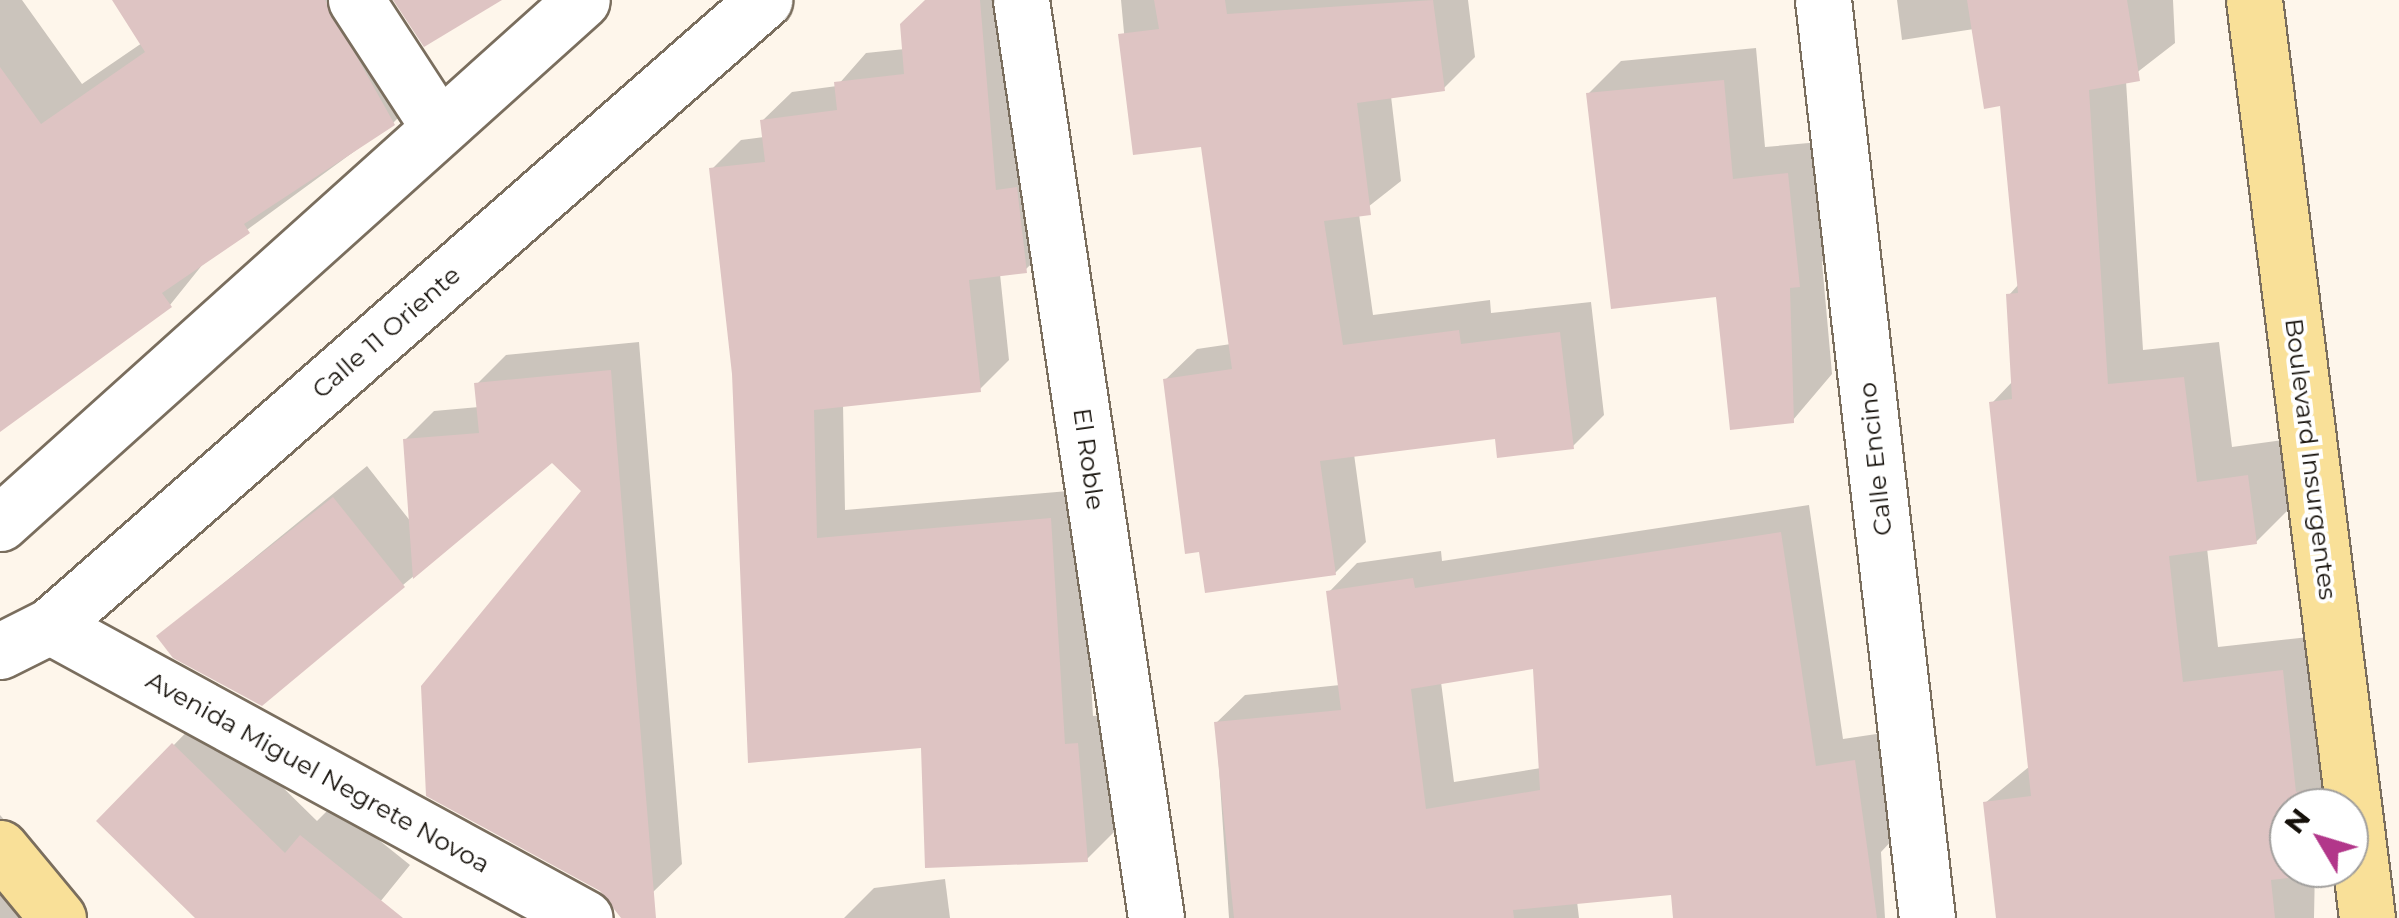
<!DOCTYPE html>
<html>
<head>
<meta charset="utf-8">
<style>
	body { margin:0 }
	#map { position:relative; width:2399px; height:918px; overflow:hidden; background:#fef6eb; font-family:Montserrat,sans-serif }
	div>[style] { position:absolute }
	[style*='--x'] { left:calc(var(--x)*1px); top:calc(var(--y)*1px); width:calc(var(--w)*1px); rotate:calc(var(--a)*1deg) }
	.shadow>* { inset:0; background:#0003 }
	.building>* { inset:0; background:#dec4c3 }
	.roads { filter:drop-shadow(2px 0 #7a6e5e) drop-shadow(-2px 0 #7a6e5e) drop-shadow(0 2px #7a6e5e) drop-shadow(0 -2px #7a6e5e) }
	.minor>* { height:55px; margin:-27.5px; padding:0 27.5px; transform-origin:27.5px; border-radius:27.5px; background:#fff }
	.major>* { height:55px; margin:-27.5px; padding:0 27.5px; transform-origin:27.5px; border-radius:27.5px; background:#f9e098 }
	span { translate:-50% -50%; white-space:nowrap; text-align:center; line-height:1.15; -webkit-text-stroke:8px #fff; paint-order:stroke }
	.street-label { font-size:25px; color:#15100a }
	.north { position:absolute; left:2269px; top:788px; width:100px; height:100px; box-sizing:border-box; background:#fff; border:2px solid #a19f9d; border-radius:50%; rotate:308deg; font-size:28px; font-weight:700; line-height:40px; text-align:center; color:#15100a }
	.north::after { content:''; display:block; margin:auto; width:35px; height:45px; background:#b2378a; clip-path:polygon(50% 0,100% 100%,50% 72%,0 100%) }
</style>
</head>
<body>
<div id="map">
	<div class="shadow">
		<i style="clip-path:polygon(0 0,22px 0,82px 84px,142px 43px,115px 0,385px 0,434px 82px,393px 123px,207px 259px,170px 305px,0 429px)"></i>
		<i style="clip-path:polygon(928px 0,1011px 0,1055px 241px,1025px 270px,1000px 274px,1009px 360px,980px 389px,843px 404px,845px 510px,1080px 490px,1093px 716px,1107px 715px,1116px 830px,1087px 859px,923px 745px,751px 760px,734px 374px,712px 169px,741px 140px,764px 137px,762px 121px,792px 92px,837px 86px,866px 53px,905px 49px)"></i>
		<i style="clip-path:polygon(1121px 0,1468px 0,1475px 57px,1444px 88px,1391px 96px,1401px 181px,1359px 214px,1373px 315px,1490px 300px,1491px 313px,1591px 302px,1604px 415px,1573px 446px,1497px 436px,1354px 454px,1366px 542px,1335px 573px,1165px 380px,1197px 349px,1231px 344px,1203px 144px,1135px 152px)"></i>
		<i style="clip-path:polygon(1897px 0,2173px 0,2175px 43px,2126px 81px,2143px 350px,2219px 342px,2232px 447px,2283px 440px,2292px 506px,2256px 542px,2207px 548px,2218px 647px,2318px 636px,2349px 808px,2289px 808px,2289px 868px,2315px 868px,2314px 918px,2032px 918px,1985px 803px,2030px 766px,1992px 403px,2013px 381px,2009px 295px,2019px 284px,2002px 103px,1974px 29px,1902px 40px)"></i>
		<i style="clip-path:polygon(1756px 48px,1765px 147px,1820px 142px,1832px 252px,1822px 262px,1832px 374px,1793px 420px,1588px 94px,1621px 61px)"></i>
		<i style="clip-path:polygon(639px 342px,682px 864px,653px 892px,584px 491px,552px 460px,403px 585px,159px 636px,367px 466px,411px 522px,405px 440px,434px 411px,479px 407px,477px 384px,506px 355px)"></i>
		<i style="clip-path:polygon(evenodd,1809px 505px,1843px 739px,1883px 733px,1897px 835px,1881px 852px,1885px 918px,1675px 918px,1673px 892px,1577px 901px,1579px 918px,1229px 918px,1216px 723px,1245px 695px,1340px 685px,1329px 592px,1357px 563px,1441px 551px,1442px 561px,1809px 505px,1536px 666px,1541px 768px,1454px 782px,1441px 682px,1536px 666px)"></i>
		<i style="clip-path:polygon(206px 712px,317px 821px,334px 804px,410px 865px,367px 918px,199px 918px,100px 821px)"></i>
		<i style="clip-path:polygon(0 815px,27px 846px,35px 918px,0 918px)"></i>
		<i style="clip-path:polygon(945px 879px,950px 918px,844px 918px,874px 888px)"></i>
	</div>
	<div class="building">
		<i style="clip-path:polygon(112px 0,325px 0,395px 125px,244px 224px,250px 233px,162px 293px,172px 307px,0 432px,0 67px,41px 124px,145px 52px)"></i>
		<i style="clip-path:polygon(393px 0,502px 0,424px 47px)"></i>
		<i style="clip-path:polygon(925px 0,980px 0,996px 190px,1017px 187px,1027px 273px,969px 280px,981px 392px,814px 410px,817px 538px,1051px 518px,1065px 744px,1078px 743px,1088px 862px,925px 868px,921px 748px,748px 763px,732px 374px,709px 168px,765px 162px,760px 120px,837px 110px,834px 82px,904px 74px,900px 24px)"></i>
		<i style="clip-path:polygon(1154px 0,1225px 0,1227px 14px,1433px 0,1445px 91px,1357px 103px,1371px 215px,1324px 221px,1343px 345px,1459px 330px,1461px 344px,1560px 332px,1574px 449px,1497px 458px,1495px 439px,1320px 461px,1336px 575px,1205px 593px,1199px 552px,1185px 554px,1163px 379px,1232px 369px,1201px 147px,1133px 155px,1118px 34px,1159px 29px)"></i>
		<i style="clip-path:polygon(1967px 0,2127px 0,2140px 81px,2089px 90px,2108px 384px,2184px 377px,2197px 482px,2248px 475px,2257px 544px,2169px 556px,2183px 682px,2283px 670px,2296px 792px,2305px 790px,2307px 808px,2289px 808px,2289px 868px,2311px 875px,2271px 880px,2275px 918px,1996px 918px,1983px 802px,2031px 796px,1989px 402px,2012px 399px,2006px 294px,2018px 293px,2000px 106px,1984px 109px)"></i>
		<i style="clip-path:polygon(1724px 80px,1733px 179px,1788px 173px,1800px 287px,1790px 288px,1794px 423px,1730px 430px,1716px 297px,1611px 309px,1586px 93px)"></i>
		<i style="clip-path:polygon(611px 370px,617px 447px,656px 918px,621px 918px,600px 891px,426px 796px,421px 686px,581px 491px,552px 463px,413px 579px,403px 439px,479px 433px,474px 383px)"></i>
		<i style="clip-path:polygon(333px 497px,405px 587px,262px 706px,173px 658px,156px 636px)"></i>
		<i style="clip-path:polygon(evenodd,1781px 532px,1816px 766px,1855px 760px,1877px 918px,1673px 918px,1671px 895px,1513px 910px,1514px 918px,1234px 918px,1214px 722px,1341px 710px,1326px 591px,1413px 578px,1415px 588px,1781px 532px,1533px 669px,1540px 790px,1426px 809px,1411px 689px,1533px 669px)"></i>
		<i style="clip-path:polygon(172px 743px,285px 853px,300px 835px,403px 918px,195px 918px,96px 821px)"></i>
	</div>
	<div class="roads">
		<div class="minor">
			<i style="--x:356;--y:0;--w:150;--a:56.9"></i>
			<i style="--x:1021;--y:0;--w:928;--a:81.63"></i>
			<i style="--x:1823;--y:0;--w:924;--a:83.54"></i>
			<i style="--x:0;--y:523;--w:782;--a:-41.94"></i>
			<i style="--x:50;--y:626;--w:609;--a:28.63"></i>
			<i style="--x:0;--y:651;--w:56;--a:-26.6"></i>
			<i style="--x:50;--y:626;--w:950;--a:-41.24"></i>
		</div>
		<div class="major">
			<i style="--x:2254;--y:0;--w:925;--a:82.98"></i>
			<i style="--x:0;--y:848;--w:91;--a:50.4"></i>
		</div>
	</div>
	<div class="street-label">
		<span style="left:386px;top:332px;rotate:-41deg">Calle 11 Oriente</span>
		<span style="left:1089px;top:459px;rotate:82deg">El Roble</span>
		<span style="left:1875px;top:459px;rotate:-96deg">Calle Encino</span>
		<span style="left:2311px;top:459px;rotate:83deg">Boulevard Insurgentes</span>
		<span style="left:318px;top:772px;rotate:29deg">Avenida Miguel Negrete Novoa</span>
	</div>
	<div class="north">N</div>
</div>
</body>
</html>
